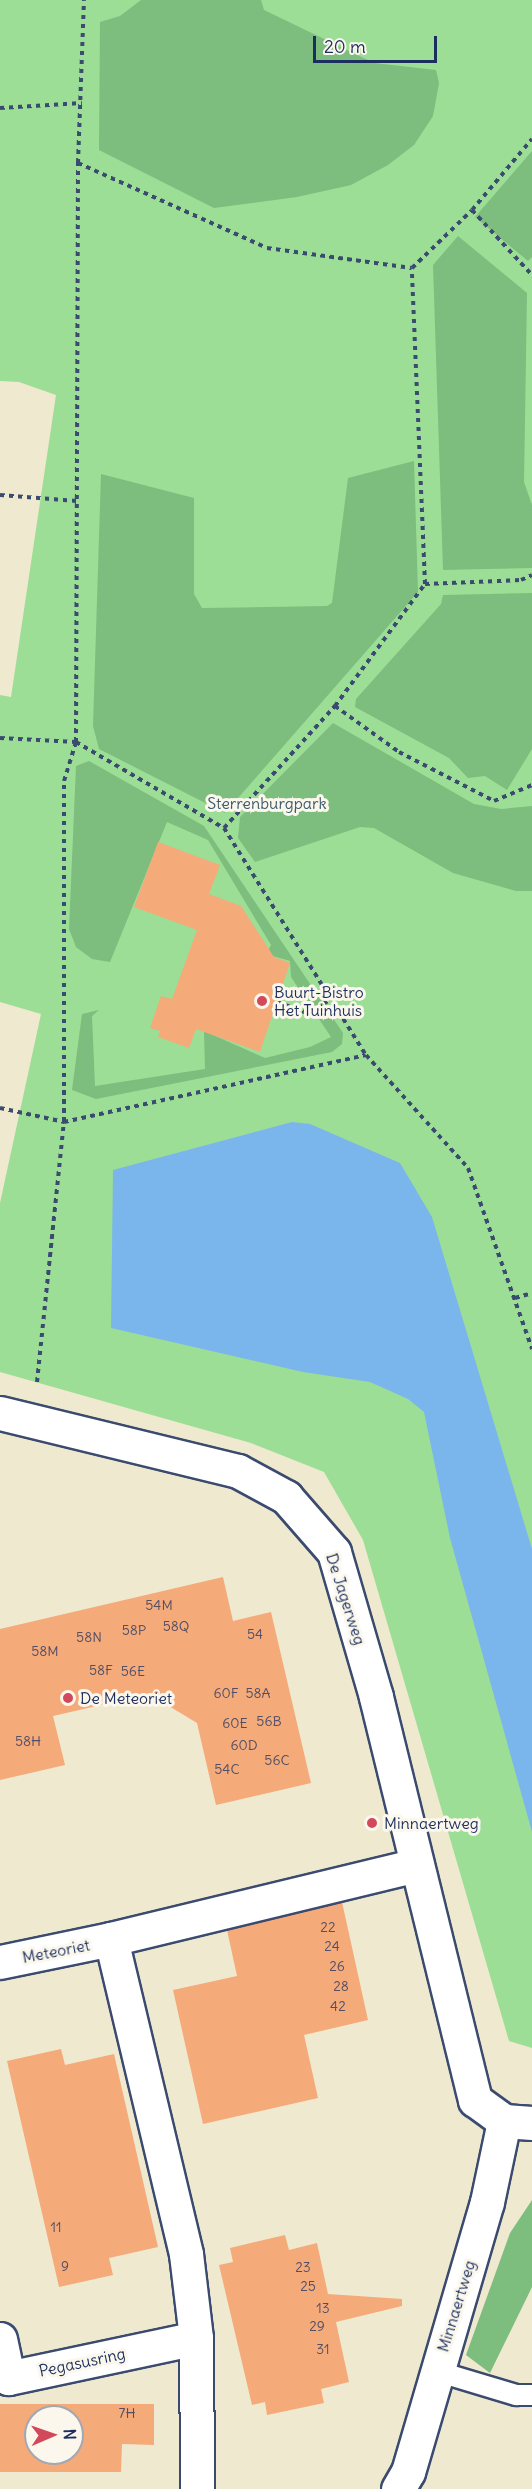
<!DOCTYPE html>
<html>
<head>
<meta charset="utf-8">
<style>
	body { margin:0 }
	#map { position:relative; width:532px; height:2489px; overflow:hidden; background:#efe9cf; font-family:Delius,sans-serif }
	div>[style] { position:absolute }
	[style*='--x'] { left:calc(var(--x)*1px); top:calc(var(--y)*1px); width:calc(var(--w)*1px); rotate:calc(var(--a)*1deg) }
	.green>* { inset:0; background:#9cde95 }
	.forest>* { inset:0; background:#7dbd7e }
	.water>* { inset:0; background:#7ab6ec }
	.building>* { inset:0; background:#f5aa7a }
	.path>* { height:4px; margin-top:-2px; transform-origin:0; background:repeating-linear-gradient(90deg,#3b4b6f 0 4.5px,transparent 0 9px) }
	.roads { filter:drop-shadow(2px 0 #3b4b6f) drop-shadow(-2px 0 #3b4b6f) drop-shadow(0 2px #3b4b6f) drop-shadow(0 -2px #3b4b6f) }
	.lane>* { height:20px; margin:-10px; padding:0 10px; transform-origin:10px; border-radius:10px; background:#fff }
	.street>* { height:33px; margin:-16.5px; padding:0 16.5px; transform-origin:16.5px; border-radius:16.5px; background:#fff }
	.secondary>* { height:33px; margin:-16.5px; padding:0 16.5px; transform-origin:16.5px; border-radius:16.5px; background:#fff }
	.dots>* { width:16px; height:16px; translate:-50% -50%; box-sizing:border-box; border:3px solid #fbf7ec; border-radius:50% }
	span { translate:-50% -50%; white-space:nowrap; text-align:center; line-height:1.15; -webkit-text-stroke:6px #fbf7ec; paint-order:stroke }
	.number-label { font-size:14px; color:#524e65 }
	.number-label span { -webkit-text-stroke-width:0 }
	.park-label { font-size:16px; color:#3b5b6c }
	.poi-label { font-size:16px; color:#1b2f5e }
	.left { translate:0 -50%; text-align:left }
	.street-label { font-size:16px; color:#1b2f5e }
	.north { position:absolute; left:24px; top:2405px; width:60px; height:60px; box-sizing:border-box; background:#fbf7ec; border:2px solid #a1a7b3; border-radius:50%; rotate:88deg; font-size:16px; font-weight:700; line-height:24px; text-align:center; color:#1b2f5e }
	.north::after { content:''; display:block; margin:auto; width:21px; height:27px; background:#d1495b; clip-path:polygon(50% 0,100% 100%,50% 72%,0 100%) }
	.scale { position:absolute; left:313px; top:36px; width:124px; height:27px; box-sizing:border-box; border:3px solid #1b2f5e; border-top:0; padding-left:8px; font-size:18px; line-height:21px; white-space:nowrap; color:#1b2f5e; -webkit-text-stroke:4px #fbf7ec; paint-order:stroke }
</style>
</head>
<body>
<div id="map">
	<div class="green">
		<i style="clip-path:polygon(0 0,532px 0,532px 2048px,509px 2041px,363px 1540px,324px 1472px,251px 1443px,0 1372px,0 1203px,41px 1014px,0 1002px,0 695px,11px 697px,56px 395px,19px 382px,0 381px)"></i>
	</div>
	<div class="forest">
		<i style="clip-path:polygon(141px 0,261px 0,264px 10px,374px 63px,436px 70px,439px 83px,433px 116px,414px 145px,388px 165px,351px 185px,297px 197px,214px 208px,99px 150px,100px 22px,120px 16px)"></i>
		<i style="clip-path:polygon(532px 151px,532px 257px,528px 261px,475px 217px)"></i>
		<i style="clip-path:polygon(458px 236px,527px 293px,524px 482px,532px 505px,532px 568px,443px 570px,433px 265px)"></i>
		<i style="clip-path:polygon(414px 461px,418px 592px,225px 813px,99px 749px,93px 726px,101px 474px,194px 498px,194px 594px,202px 608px,327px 606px,332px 603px,348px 478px)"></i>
		<i style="clip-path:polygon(532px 593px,532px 749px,507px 790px,485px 776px,468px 778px,449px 758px,355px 707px,356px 699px,441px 604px,443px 595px)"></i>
		<i style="clip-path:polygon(333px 723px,474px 804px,501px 809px,532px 806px,532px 891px,516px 891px,453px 873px,374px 828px,360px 827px,255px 862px,238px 838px,240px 817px)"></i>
		<i style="clip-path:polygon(89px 761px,204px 826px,343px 1033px,342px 1044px,332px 1052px,96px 1099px,72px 1090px,82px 1014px,99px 1010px,92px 1016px,95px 1086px,205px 1069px,204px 1031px,265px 1058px,310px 1047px,331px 1037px,291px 977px,290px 961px,266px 954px,271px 945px,208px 840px,167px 822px,110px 962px,92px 959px,76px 947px,69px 929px,76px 766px)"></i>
		<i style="clip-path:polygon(532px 2200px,532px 2287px,490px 2373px,466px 2355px,510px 2233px)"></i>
	</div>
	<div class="water">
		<i style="clip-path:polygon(292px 1122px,310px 1124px,400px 1163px,432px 1217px,532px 1549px,532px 1832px,450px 1538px,424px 1412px,408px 1399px,370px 1382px,303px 1372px,111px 1328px,113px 1170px)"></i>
	</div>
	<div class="building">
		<i style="clip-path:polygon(158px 842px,220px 865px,209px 894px,241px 906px,274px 957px,290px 963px,260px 1052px,196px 1029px,189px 1048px,158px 1037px,160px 1031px,150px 1028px,161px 996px,172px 999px,197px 930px,134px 907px)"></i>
		<i style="clip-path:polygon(223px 1577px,233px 1621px,271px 1612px,311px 1783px,216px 1805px,197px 1723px,149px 1694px,53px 1716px,65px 1765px,0 1780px,0 1629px)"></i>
		<i style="clip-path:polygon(342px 1902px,368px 2020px,304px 2035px,318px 2098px,203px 2124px,173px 1990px,237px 1976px,227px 1930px)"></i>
		<i style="clip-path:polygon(61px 2049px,65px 2065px,114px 2054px,158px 2247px,109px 2258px,113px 2275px,59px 2287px,7px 2061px)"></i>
		<i style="clip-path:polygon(285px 2235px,289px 2250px,317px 2243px,328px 2294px,402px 2299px,402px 2306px,336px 2322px,349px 2382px,321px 2389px,324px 2403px,267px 2415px,265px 2402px,252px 2405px,219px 2265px,233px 2262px,230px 2248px)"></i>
		<i style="clip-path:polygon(evenodd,0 2404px,154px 2404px,154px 2445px,122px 2444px,121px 2472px,0 2472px,0 2404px,36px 2417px,72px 2417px,72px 2453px,36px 2453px,36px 2417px)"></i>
	</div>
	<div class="path">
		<i style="--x:0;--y:108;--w:82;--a:-3.5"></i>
		<i style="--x:78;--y:163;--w:207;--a:24.2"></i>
		<i style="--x:267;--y:248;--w:146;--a:7.9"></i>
		<i style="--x:472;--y:210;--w:88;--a:47.3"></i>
		<i style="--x:0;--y:495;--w:77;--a:4.5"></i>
		<i style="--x:425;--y:584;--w:96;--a:-2.4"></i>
		<i style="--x:521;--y:580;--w:12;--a:-24"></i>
		<i style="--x:335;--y:706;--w:79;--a:35.7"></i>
		<i style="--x:399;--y:752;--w:107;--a:27.3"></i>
		<i style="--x:494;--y:801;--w:41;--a:-22.8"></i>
		<i style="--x:0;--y:738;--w:76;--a:3"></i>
		<i style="--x:76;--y:742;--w:171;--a:30.2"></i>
		<i style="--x:224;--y:828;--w:268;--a:58"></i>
		<i style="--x:366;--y:1055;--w:152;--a:47.9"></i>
		<i style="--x:468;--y:1168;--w:192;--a:70.5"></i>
		<i style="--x:224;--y:828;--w:165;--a:-47.7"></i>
		<i style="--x:335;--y:706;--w:152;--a:-53.6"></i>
		<i style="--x:425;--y:584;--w:316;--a:-92.4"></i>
		<i style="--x:412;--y:268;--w:83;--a:-44"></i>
		<i style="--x:472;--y:210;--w:93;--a:-49.8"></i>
		<i style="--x:277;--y:1002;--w:33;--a:20"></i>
		<i style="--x:308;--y:1013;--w:27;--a:-31"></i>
		<i style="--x:0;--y:1108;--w:66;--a:12.3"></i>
		<i style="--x:64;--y:1122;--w:309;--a:-12.5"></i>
		<i style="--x:515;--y:1298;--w:18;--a:-16"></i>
		<i style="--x:37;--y:1382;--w:261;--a:-84.1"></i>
		<i style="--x:64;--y:1122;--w:341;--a:-90"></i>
		<i style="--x:64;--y:781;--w:41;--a:-72.9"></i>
		<i style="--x:76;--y:742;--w:579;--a:-89.8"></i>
		<i style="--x:78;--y:163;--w:163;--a:-87.9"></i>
	</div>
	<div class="roads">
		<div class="lane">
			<i style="--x:436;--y:2371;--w:84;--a:16.7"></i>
			<i style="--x:516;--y:2395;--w:16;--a:0"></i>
		</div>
		<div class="street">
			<i style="--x:111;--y:1939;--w:324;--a:76.6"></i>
			<i style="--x:186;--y:2254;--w:85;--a:83.2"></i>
			<i style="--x:196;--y:2338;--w:151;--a:89.6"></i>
			<i style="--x:0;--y:1962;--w:113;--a:-11.7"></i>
			<i style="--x:111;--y:1939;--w:314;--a:-13.6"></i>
			<i style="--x:0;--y:2339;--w:40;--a:78"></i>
			<i style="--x:8;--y:2378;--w:192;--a:-12"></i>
			<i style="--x:398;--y:2489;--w:20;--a:-60"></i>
			<i style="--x:408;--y:2472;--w:281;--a:-73.7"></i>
			<i style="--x:487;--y:2202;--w:83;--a:-78.1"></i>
		</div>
		<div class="secondary">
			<i style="--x:0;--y:1413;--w:245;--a:13.7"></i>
			<i style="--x:238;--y:1471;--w:55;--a:28.4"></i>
			<i style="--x:286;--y:1497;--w:73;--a:48.9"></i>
			<i style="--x:334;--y:1552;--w:151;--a:73.8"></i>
			<i style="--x:376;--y:1697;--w:415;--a:76.2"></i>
			<i style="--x:475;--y:2100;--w:36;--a:36"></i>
			<i style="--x:504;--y:2121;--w:28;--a:4"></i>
		</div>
	</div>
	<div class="dots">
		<i style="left:262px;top:1001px;background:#d1495b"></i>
		<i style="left:68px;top:1698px;background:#d1495b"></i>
		<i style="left:372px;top:1823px;background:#d1495b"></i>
	</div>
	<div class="number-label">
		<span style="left:159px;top:1605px">54M</span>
		<span style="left:176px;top:1626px">58Q</span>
		<span style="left:134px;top:1630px">58P</span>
		<span style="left:255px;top:1634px">54</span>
		<span style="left:89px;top:1637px">58N</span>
		<span style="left:45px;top:1651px">58M</span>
		<span style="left:101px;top:1670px">58F</span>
		<span style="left:133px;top:1671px">56E</span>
		<span style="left:226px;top:1693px">60F</span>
		<span style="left:258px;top:1693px">58A</span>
		<span style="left:269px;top:1721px">56B</span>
		<span style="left:235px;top:1723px">60E</span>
		<span style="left:28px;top:1741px">58H</span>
		<span style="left:244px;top:1745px">60D</span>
		<span style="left:277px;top:1760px">56C</span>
		<span style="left:227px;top:1769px">54C</span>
		<span style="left:328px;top:1927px">22</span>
		<span style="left:332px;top:1946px">24</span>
		<span style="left:337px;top:1966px">26</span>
		<span style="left:341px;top:1986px">28</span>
		<span style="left:338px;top:2006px">42</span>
		<span style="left:56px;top:2227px">11</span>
		<span style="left:65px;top:2266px">9</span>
		<span style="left:303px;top:2267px">23</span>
		<span style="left:308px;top:2286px">25</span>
		<span style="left:323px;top:2308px">13</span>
		<span style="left:317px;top:2326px">29</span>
		<span style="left:323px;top:2349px">31</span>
		<span style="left:127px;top:2413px">7H</span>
	</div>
	<div class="park-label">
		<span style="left:267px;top:803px">Sterrenburgpark</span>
	</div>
	<div class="poi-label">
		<span class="left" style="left:274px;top:1001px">Buurt-Bistro<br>Het Tuinhuis</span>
		<span class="left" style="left:80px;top:1698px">De Meteoriet</span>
		<span class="left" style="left:384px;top:1823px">Minnaertweg</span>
	</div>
	<div class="street-label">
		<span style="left:346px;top:1599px;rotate:72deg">De Jagerweg</span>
		<span style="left:56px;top:1951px;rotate:-11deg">Meteoriet</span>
		<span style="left:456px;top:2306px;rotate:-73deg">Minnaertweg</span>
		<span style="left:82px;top:2362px;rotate:-12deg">Pegasusring</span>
	</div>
	<div class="north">N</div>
	<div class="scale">20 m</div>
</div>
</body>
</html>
